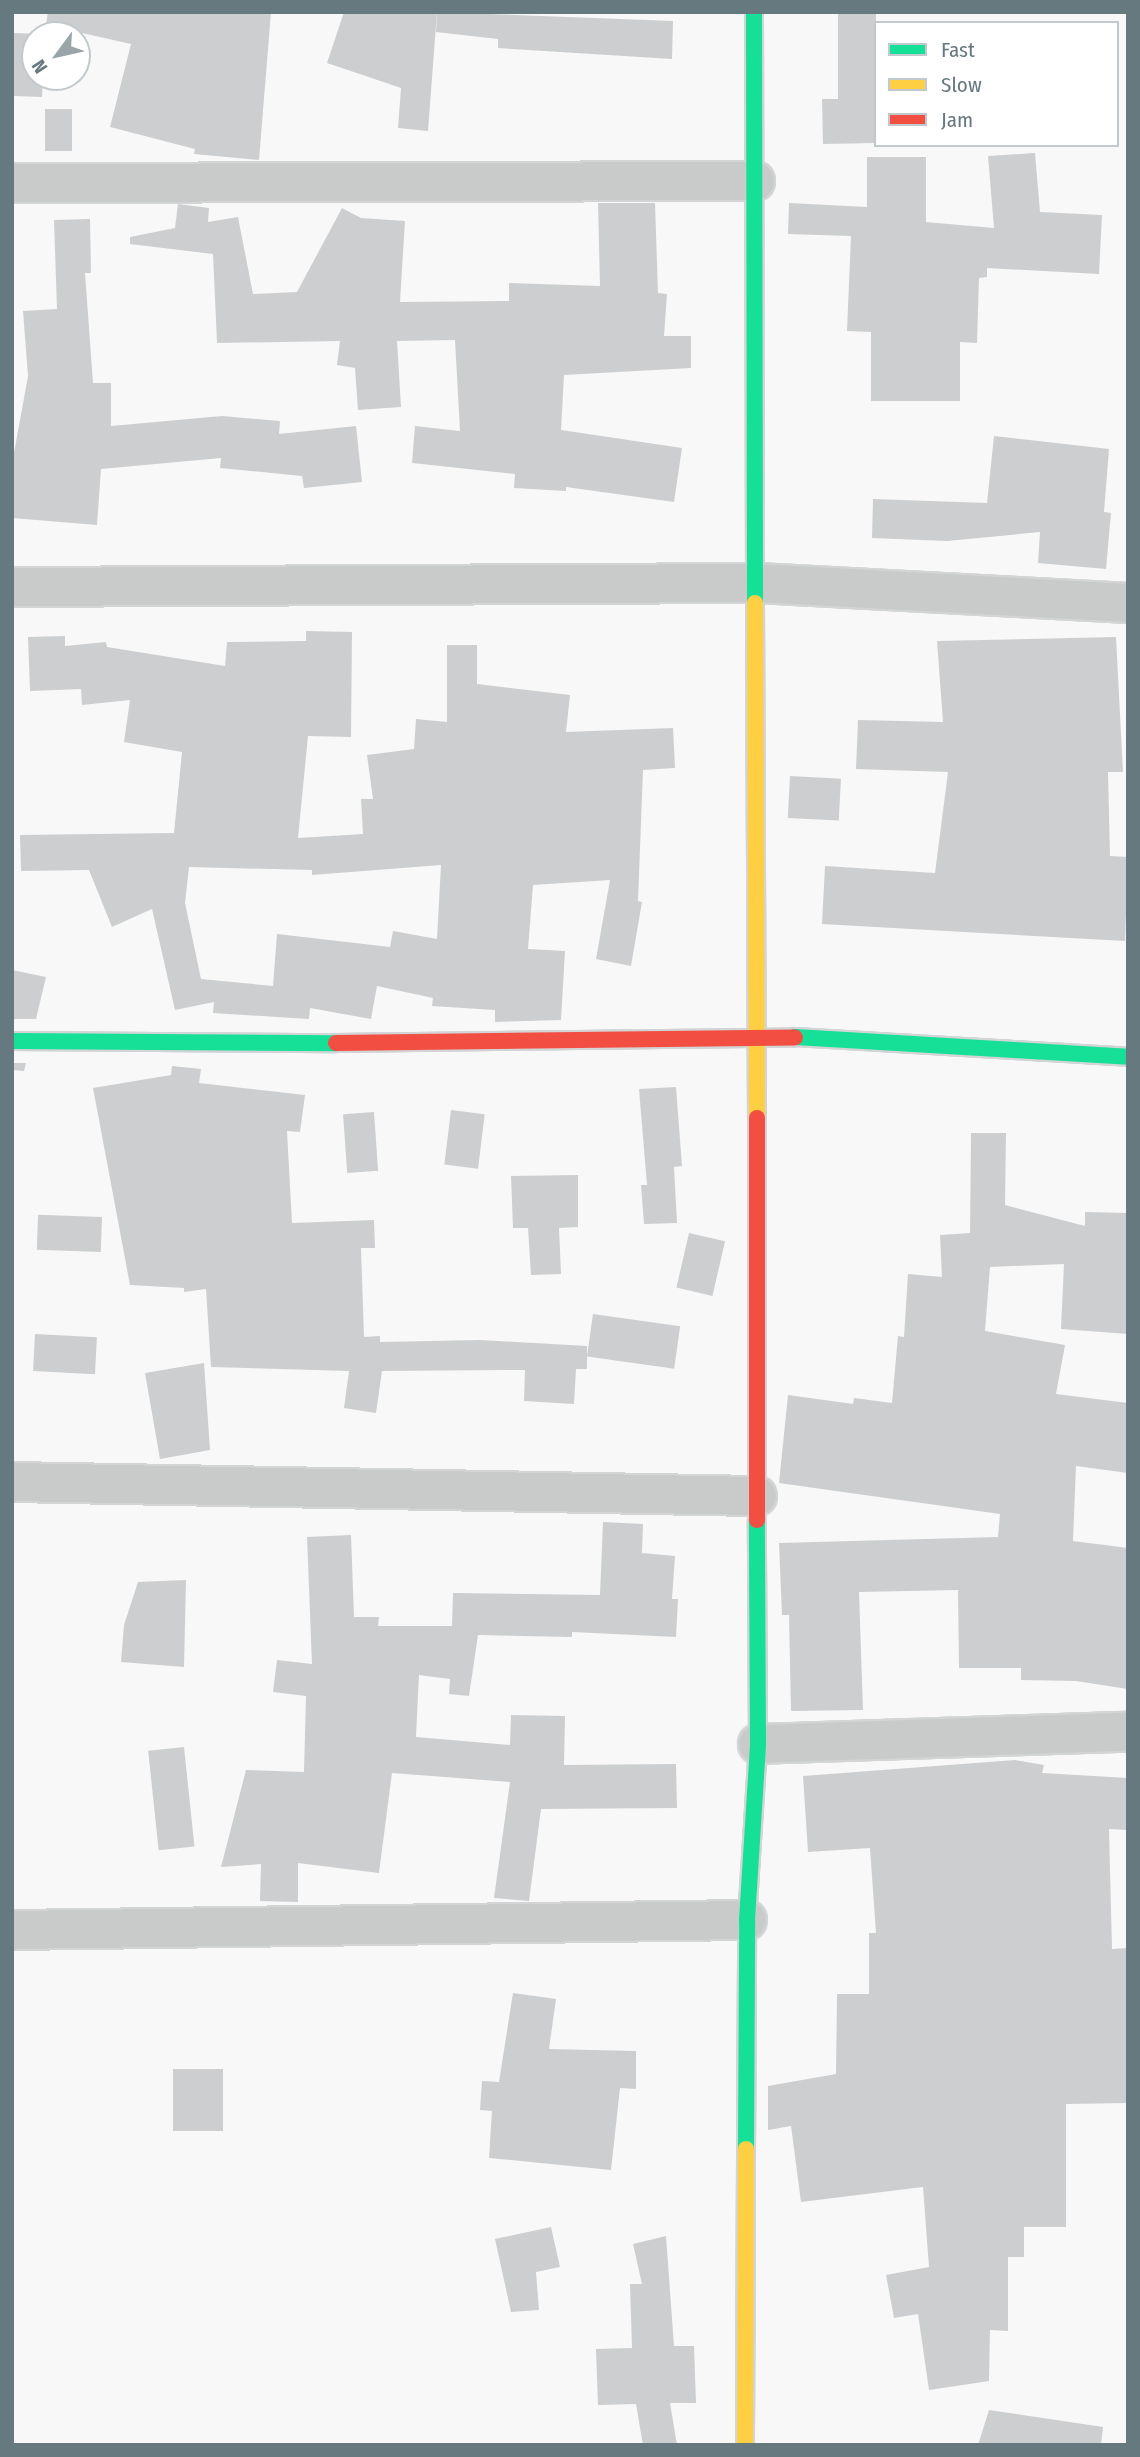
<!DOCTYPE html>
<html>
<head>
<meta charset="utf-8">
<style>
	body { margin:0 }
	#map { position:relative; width:1140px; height:2457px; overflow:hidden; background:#f8f8f8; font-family:"Fira Sans Condensed",sans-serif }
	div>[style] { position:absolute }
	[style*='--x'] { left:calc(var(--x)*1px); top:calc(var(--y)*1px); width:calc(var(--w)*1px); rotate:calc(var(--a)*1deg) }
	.building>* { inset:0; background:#cdcecf; transform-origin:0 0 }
	.roads { filter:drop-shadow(2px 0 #d3d4d5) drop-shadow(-2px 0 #d3d4d5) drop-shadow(0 2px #d3d4d5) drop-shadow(0 -2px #d3d4d5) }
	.street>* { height:38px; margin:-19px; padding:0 19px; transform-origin:19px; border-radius:19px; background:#c9cbcb }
	.fast>* { height:16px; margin:-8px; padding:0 8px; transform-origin:8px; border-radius:8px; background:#16e098 }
	.slow>* { height:16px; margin:-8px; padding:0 8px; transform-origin:8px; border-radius:8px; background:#ffcf43 }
	.jam>* { height:16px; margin:-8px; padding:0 8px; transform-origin:8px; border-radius:8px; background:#f24e42 }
	span { translate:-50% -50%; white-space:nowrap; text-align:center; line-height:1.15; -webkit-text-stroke:7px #fff; paint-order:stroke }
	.frame { position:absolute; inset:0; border:14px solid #66797f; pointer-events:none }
	.legend { position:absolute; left:874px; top:21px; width:245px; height:126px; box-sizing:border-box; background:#fff; border:2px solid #c2c9cc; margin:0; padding:9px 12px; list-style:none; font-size:21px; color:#66797f }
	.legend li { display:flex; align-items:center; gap:14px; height:35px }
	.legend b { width:35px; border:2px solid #c2c9cc }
	.north { position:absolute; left:21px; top:21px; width:70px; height:70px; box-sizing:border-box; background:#fff; border:2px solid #c2c9cc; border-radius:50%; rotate:237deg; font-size:19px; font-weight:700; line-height:28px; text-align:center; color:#66797f }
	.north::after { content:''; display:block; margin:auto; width:24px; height:32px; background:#99a5a9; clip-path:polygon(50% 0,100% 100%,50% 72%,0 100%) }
</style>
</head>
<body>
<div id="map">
	<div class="building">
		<i style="clip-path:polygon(48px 12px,271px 12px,259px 160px,194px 154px,195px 149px,110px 127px,131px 44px,46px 25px)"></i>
		<i style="clip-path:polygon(344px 12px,437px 12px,428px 131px,398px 128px,401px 88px,327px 63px)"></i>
		<i style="clip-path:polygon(437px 12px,673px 21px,672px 59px,498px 48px,498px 39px,436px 32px)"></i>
		<i style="clip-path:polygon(838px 12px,876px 12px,876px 143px,823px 144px,822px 99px,838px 99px)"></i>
		<i style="clip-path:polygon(14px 33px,44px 34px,35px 35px,35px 77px,43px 77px,42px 97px,13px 96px)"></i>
		<i style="left:72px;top:109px;width:42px;height:27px;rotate:90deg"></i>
		<i style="clip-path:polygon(1035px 153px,1040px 212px,1102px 215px,1099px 274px,987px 268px,987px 277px,979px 278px,977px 343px,960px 342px,960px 401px,871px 401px,871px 332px,847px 331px,851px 236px,788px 234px,789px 203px,867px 207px,867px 157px,926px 157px,926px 222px,994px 228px,988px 156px)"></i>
		<i style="clip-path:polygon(598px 203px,655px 203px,658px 293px,667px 294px,664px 336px,691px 336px,691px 368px,564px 375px,561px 430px,682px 448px,674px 502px,566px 487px,566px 491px,514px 488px,515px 474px,412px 463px,415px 426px,460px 431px,455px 340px,397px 341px,401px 407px,358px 410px,355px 368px,337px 365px,340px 341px,217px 343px,213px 254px,130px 244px,130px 237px,175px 228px,178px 204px,209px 208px,208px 222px,238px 217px,253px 294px,297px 292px,342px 208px,361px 218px,405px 221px,400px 302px,509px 301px,509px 283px,600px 286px)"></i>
		<i style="clip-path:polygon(90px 219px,91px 273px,85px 273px,93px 383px,111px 383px,111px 426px,222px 416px,280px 421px,279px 434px,356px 426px,362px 482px,304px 488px,302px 476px,220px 468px,221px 458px,101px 469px,97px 525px,12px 518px,12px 464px,28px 376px,23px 311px,57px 309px,54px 220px)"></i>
		<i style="clip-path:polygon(994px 436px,1109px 449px,1104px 512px,1111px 513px,1106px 569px,1038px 563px,1040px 532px,947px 541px,872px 538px,873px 499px,987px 503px)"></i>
		<i style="clip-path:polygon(evenodd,306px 631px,352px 632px,351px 737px,308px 736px,298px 838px,363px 834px,361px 799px,373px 799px,367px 755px,414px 749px,416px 719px,447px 722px,447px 645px,477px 645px,477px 684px,570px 695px,566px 732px,673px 728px,675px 768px,643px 770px,638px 901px,642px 902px,631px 966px,596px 959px,610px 880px,533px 885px,528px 949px,565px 951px,561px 1020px,495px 1022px,495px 1010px,432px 1006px,433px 998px,377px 986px,371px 1019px,310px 1008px,309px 1019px,213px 1013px,214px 1002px,175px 1010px,152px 909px,112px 927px,89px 870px,21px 871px,20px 835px,174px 833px,182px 752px,124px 742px,130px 700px,82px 705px,81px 689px,30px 691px,28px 637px,65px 636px,65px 646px,106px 642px,107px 647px,225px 666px,227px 642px,306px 641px,306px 631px,441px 865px,437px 939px,393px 931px,390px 947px,277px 934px,273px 986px,201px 979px,185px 903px,189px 867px,312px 870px,312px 875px,441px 865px)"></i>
		<i style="clip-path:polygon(1116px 637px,1123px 772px,1108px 772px,1110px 856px,1128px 857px,1125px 941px,822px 924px,825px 866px,935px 873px,948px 772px,856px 769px,858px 720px,943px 722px,937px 641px)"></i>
		<i style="left:790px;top:776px;width:51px;height:42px;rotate:3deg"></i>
		<i style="clip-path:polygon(12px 970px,46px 977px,36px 1019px,12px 1019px)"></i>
		<i style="clip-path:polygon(12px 1063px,26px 1063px,24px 1071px,12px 1070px)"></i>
		<i style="clip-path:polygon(172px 1066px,201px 1069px,199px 1083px,305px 1095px,300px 1132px,287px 1131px,292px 1223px,374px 1220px,375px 1248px,361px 1248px,364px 1337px,380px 1336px,380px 1342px,480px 1340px,587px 1346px,587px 1369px,576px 1369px,574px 1404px,524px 1401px,525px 1370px,382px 1371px,376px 1413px,344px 1408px,349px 1371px,211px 1367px,206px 1289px,184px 1292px,184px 1288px,130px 1285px,93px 1088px,171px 1075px)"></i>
		<i style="clip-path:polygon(676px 1087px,682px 1166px,674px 1167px,677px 1223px,644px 1224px,641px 1185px,647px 1185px,639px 1089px)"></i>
		<i style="left:451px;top:1110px;width:34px;height:55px;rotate:7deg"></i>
		<i style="left:374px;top:1112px;width:59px;height:31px;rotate:86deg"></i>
		<i style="clip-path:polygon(971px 1133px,1006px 1133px,1005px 1205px,1085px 1226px,1085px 1212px,1128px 1213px,1128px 1334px,1061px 1329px,1064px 1264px,990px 1267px,985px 1331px,1065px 1345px,1056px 1394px,1128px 1403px,1128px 1473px,1076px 1466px,1073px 1541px,1128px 1548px,1128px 1689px,1076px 1681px,1021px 1680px,1021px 1668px,959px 1668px,958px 1590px,859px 1592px,863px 1710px,791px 1711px,789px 1615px,782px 1615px,779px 1543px,998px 1537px,1000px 1514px,779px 1483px,788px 1395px,853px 1404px,854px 1398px,892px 1403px,898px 1336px,904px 1337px,908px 1274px,942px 1277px,940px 1235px,970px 1233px)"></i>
		<i style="clip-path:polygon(578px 1175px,578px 1227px,559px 1228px,561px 1274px,531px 1275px,528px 1228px,513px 1228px,511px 1176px)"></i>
		<i style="left:102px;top:1217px;width:35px;height:64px;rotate:92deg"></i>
		<i style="left:689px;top:1233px;width:37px;height:56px;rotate:13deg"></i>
		<i style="left:593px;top:1314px;width:88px;height:43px;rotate:8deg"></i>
		<i style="left:35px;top:1334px;width:62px;height:37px;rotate:3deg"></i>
		<i style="clip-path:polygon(204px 1363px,210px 1450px,160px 1459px,145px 1373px)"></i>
		<i style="clip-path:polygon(603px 1522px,643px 1524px,642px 1553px,675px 1556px,672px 1599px,678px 1599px,676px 1637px,572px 1632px,572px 1637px,478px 1635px,469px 1696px,449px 1694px,450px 1679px,419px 1675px,416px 1737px,510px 1745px,511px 1715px,565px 1716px,564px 1765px,676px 1764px,677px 1808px,541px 1809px,529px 1901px,494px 1898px,510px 1782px,392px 1773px,379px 1873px,298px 1863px,298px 1902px,260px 1901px,261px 1864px,221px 1867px,246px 1770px,304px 1772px,306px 1696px,273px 1692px,277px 1660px,312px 1664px,307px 1537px,351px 1535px,354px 1617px,379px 1617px,378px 1626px,452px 1626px,453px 1593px,600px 1595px)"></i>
		<i style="clip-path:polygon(186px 1580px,184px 1667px,121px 1662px,124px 1625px,138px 1582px)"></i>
		<i style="left:184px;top:1747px;width:100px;height:36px;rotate:84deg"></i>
		<i style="clip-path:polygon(1015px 1760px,1044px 1765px,1042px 1773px,1128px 1778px,1128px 1830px,1109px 1829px,1112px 1949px,1128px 1948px,1128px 2103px,1066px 2104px,1066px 2227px,1024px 2227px,1024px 2257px,1008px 2257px,1008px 2331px,990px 2330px,989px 2381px,929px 2390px,918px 2314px,894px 2318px,886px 2275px,929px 2267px,923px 2187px,801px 2202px,791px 2126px,768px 2130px,768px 2086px,836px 2074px,837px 1994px,869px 1994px,869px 1933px,876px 1933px,870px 1848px,808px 1852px,803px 1776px)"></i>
		<i style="clip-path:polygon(513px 1993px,556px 1999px,549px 2049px,636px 2051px,636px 2089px,620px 2088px,611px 2170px,489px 2158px,492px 2111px,480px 2110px,482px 2081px,499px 2082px)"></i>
		<i style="left:173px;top:2069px;width:50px;height:62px"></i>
		<i style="clip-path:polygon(551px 2227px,560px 2267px,536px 2272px,539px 2310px,511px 2312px,495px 2239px)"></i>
		<i style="clip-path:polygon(666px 2236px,674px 2346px,694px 2346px,696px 2403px,670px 2403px,677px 2445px,643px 2445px,636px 2404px,598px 2405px,596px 2349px,632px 2348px,630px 2284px,642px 2284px,633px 2244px)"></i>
		<i style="clip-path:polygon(989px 2410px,1103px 2427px,1101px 2445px,978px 2445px)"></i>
	</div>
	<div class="roads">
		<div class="street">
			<i style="--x:12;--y:183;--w:743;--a:-0.15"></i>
			<i style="--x:12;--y:587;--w:746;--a:-0.31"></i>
			<i style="--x:758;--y:583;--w:371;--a:3.1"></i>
			<i style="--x:12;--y:1482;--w:745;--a:1.08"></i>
			<i style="--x:758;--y:1744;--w:370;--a:-1.9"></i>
			<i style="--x:12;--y:1930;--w:735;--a:-0.78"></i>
		</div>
		<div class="fast">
			<i style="--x:754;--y:12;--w:591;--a:89.9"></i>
			<i style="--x:795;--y:1037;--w:334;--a:3.4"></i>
			<i style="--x:12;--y:1041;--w:324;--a:0.4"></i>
			<i style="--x:746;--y:2149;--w:229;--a:-89.7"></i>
			<i style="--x:747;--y:1920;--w:176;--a:-86.4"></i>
			<i style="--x:758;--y:1744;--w:224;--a:-90.3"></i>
		</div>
		<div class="slow">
			<i style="--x:755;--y:603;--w:515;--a:89.78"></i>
			<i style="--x:745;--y:2445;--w:296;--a:-89.8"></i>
		</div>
		<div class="jam">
			<i style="--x:336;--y:1043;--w:459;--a:-0.7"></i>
			<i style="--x:757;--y:1118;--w:402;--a:90"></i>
		</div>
	</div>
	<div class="frame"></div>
	<ul class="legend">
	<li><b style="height:9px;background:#16e098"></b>Fast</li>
	<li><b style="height:9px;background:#ffcf43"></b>Slow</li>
	<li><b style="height:9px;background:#f24e42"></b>Jam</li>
	</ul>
	<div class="north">N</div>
</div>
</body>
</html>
